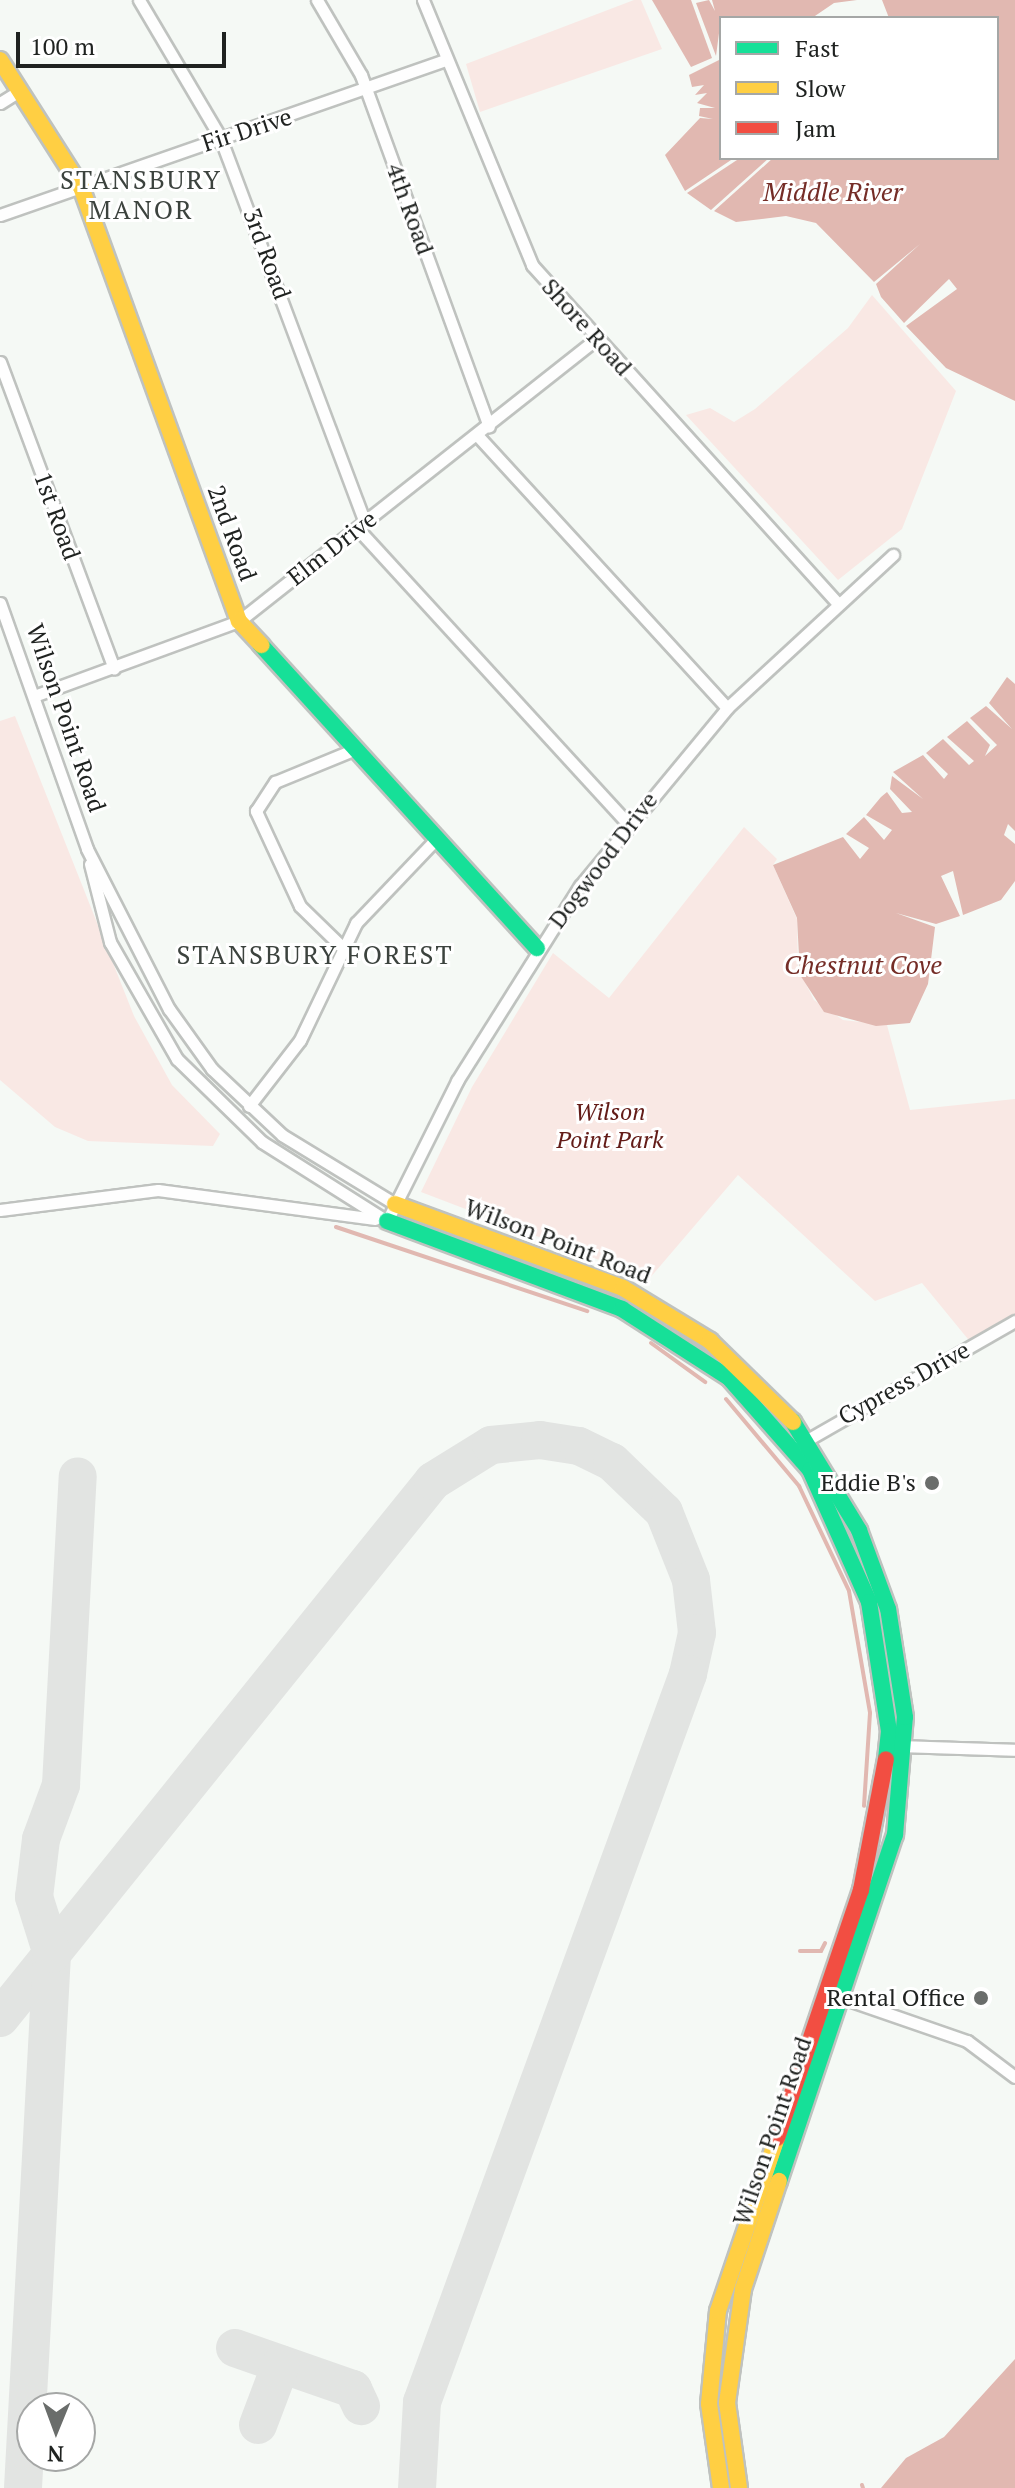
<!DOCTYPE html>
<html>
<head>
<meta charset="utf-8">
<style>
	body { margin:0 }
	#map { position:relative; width:1015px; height:2488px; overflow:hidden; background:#f5f9f5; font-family:"PT Serif",serif }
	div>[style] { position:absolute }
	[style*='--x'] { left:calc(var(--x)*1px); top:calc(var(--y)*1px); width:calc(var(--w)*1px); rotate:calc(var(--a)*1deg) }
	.green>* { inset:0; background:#f9e8e4 }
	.water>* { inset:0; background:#e1b8b1 }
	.stream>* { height:4px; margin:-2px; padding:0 2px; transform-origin:2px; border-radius:2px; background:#e1b8b1 }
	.taxiway>* { height:38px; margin:-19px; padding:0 19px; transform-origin:19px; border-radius:19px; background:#e2e4e2 }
	.roads { filter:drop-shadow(2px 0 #bfc2bf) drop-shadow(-2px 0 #bfc2bf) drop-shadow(0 2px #bfc2bf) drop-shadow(0 -2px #bfc2bf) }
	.street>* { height:11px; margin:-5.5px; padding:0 5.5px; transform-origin:5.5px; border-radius:5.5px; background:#fefefe }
	.fast>* { height:16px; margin:-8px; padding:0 8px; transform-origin:8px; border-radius:8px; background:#16e098 }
	.slow>* { height:16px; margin:-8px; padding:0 8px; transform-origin:8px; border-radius:8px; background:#ffcf43 }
	.jam>* { height:16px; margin:-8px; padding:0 8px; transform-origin:8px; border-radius:8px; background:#f24e42 }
	.dots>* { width:22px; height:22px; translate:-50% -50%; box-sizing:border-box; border:4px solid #fff; border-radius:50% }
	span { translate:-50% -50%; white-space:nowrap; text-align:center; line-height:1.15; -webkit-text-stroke:6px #fff; paint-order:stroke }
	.street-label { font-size:24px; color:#1f2220 }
	.park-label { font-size:24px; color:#631c18; font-style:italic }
	.poi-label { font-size:24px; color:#1f2220 }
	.right { translate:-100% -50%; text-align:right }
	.neighbourhood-label { font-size:26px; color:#3c433e; letter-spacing:2px }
	.water-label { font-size:26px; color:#752d27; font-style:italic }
	.legend { position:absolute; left:719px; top:16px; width:280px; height:144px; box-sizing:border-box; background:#fff; border:2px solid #a5a7a6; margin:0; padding:10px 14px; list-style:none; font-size:24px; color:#1f2220 }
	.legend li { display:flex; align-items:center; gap:16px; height:40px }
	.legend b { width:40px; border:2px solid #a5a7a6 }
	.north { position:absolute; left:16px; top:2392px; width:80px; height:80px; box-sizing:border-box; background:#fff; border:2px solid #a5a7a6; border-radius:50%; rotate:181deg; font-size:22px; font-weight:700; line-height:32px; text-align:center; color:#1f2220 }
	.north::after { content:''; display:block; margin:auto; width:28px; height:36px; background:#6a6d6b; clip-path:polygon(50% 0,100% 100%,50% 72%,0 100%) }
	.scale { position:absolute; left:16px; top:32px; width:210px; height:36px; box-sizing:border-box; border:4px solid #1f2220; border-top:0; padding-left:10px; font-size:24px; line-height:28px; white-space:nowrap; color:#1f2220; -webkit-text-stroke:6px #fff; paint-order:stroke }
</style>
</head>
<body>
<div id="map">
	<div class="green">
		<i style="clip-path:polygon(634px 0,641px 0,662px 49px,480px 112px,466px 64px)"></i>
		<i style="clip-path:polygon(872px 295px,956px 391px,902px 529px,838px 580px,686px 415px,710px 408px,734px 422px,755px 409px,848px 328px)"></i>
		<i style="clip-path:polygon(15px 716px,134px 1016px,172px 1085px,220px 1134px,213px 1146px,88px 1141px,55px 1127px,0 1080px,0 721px)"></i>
		<i style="clip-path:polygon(744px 827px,777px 859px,773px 865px,797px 919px,798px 968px,814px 1000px,843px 1020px,887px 1025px,910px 1110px,1015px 1099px,1015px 1321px,972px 1344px,922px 1283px,875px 1301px,738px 1175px,649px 1279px,421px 1192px,472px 1087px,553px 953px,609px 998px)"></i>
	</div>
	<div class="water">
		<i style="clip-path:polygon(652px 0,691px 0,712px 58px,691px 67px)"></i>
		<i style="clip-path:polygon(709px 0,715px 11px,712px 0,857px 0,834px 3px,812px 18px,721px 18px,716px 56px,696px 3px)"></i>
		<i style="clip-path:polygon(882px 0,1015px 0,1015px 401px,946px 368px,906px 326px,957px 289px,949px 279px,904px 323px,881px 297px,876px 284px,920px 244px,874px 282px,816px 223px,786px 216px,736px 222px,714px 211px,773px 158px,997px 158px,997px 18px,889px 18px)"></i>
		<i style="clip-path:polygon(721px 59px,721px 158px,734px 158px,685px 191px,665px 155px,700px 118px,713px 119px,699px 116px,700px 108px,715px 108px,697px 103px,707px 93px,695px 95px,704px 85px,692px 87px,689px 75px)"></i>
		<i style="clip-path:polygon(740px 158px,769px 158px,711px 210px,687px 193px)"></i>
		<i style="clip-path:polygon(1007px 677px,1015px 684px,1015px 831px,1008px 824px,1004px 835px,1015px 844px,1015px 881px,1001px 900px,963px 915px,953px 871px,941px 876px,960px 916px,936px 924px,896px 913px,935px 927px,928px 984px,910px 1023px,876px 1026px,824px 1012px,800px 975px,797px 918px,773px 865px,843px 837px,860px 859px,869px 848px,846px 834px,864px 817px,884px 840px,892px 830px,866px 815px,881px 797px,887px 792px,902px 813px,912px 812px,890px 789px,892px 776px,923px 799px,893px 772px,923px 755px,944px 779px,948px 774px,926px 753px,943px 739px,969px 765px,974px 761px,947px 737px,967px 721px,990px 745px,985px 756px,997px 745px,970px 718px,986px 706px,1012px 729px,989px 703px)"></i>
		<i style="clip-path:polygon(1015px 2359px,1015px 2488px,881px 2488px,906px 2458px,944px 2437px)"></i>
	</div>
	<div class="stream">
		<i style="--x:336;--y:1227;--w:265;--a:18.5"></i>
		<i style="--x:651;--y:1343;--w:67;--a:35.8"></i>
		<i style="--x:726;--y:1399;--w:114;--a:50"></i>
		<i style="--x:799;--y:1486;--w:116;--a:64.5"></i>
		<i style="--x:849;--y:1591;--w:124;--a:80.2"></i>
		<i style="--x:870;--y:1713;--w:93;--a:93.7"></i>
		<i style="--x:800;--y:1951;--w:21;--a:0"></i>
		<i style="--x:821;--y:1951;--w:9;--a:-63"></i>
		<i style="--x:862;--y:2485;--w:3;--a:72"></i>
	</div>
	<div class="taxiway">
		<i style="--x:0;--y:2018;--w:690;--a:-51.12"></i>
		<i style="--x:433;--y:1481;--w:68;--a:-31.8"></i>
		<i style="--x:491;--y:1445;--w:49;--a:-5.8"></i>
		<i style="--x:540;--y:1440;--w:39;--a:9"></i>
		<i style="--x:579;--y:1446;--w:37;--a:26"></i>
		<i style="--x:612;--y:1462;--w:72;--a:43.9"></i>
		<i style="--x:664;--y:1512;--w:73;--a:68.3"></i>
		<i style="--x:691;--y:1580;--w:53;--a:83.5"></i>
		<i style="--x:697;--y:1633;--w:42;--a:102.4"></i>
		<i style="--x:688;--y:1674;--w:775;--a:110.07"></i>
		<i style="--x:422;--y:2402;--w:86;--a:93.3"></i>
		<i style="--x:235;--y:2348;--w:125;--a:19.2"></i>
		<i style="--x:353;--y:2389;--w:19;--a:65"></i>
		<i style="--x:258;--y:2425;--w:65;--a:-69.3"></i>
		<i style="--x:23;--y:2488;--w:535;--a:-86.89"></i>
		<i style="--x:52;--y:1954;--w:60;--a:-107.5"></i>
		<i style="--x:34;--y:1897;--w:58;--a:-83.1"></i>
		<i style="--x:41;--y:1839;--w:58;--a:-69.7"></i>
		<i style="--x:61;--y:1785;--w:309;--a:-86.9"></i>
	</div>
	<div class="roads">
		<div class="street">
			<i style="--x:139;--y:0;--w:159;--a:59.4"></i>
			<i style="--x:220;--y:137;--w:411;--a:69.4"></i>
			<i style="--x:317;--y:0;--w:87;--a:59.6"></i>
			<i style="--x:361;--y:75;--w:374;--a:70"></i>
			<i style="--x:423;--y:0;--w:287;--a:67.6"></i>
			<i style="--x:532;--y:265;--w:453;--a:47.9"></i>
			<i style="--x:0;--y:103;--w:22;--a:-32"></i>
			<i style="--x:0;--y:215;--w:473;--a:-19.2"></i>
			<i style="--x:0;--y:362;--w:327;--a:69.6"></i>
			<i style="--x:477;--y:435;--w:370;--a:47.5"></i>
			<i style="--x:357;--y:528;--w:401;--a:47.5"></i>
			<i style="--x:0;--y:603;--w:261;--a:70.5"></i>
			<i style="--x:87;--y:849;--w:180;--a:62.9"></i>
			<i style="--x:169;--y:1009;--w:74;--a:54.4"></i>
			<i style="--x:212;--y:1069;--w:96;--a:43.3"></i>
			<i style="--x:282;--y:1135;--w:132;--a:31.4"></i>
			<i style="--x:34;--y:696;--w:218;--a:-20.1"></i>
			<i style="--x:239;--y:621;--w:455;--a:-38.3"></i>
			<i style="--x:90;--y:864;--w:81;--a:75.6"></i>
			<i style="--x:110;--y:942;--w:135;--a:60.2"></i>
			<i style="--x:177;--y:1059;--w:119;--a:44.3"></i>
			<i style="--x:262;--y:1142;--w:148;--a:32.3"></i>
			<i style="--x:343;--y:948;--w:60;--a:-135.7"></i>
			<i style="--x:300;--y:906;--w:105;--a:-114.9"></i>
			<i style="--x:256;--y:811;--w:35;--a:-57"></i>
			<i style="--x:275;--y:782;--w:84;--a:-22.3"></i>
			<i style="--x:249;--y:1106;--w:83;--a:-52.3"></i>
			<i style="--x:300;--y:1040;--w:130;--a:-64.4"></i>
			<i style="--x:356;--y:923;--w:113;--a:-46.4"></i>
			<i style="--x:0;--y:1210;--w:159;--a:-7.2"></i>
			<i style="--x:158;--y:1190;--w:219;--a:7.6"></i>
			<i style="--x:387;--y:1221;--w:157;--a:-63.4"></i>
			<i style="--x:457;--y:1081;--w:231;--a:-57.8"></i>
			<i style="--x:580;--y:886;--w:231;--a:-50.4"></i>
			<i style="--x:727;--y:708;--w:226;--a:-42.7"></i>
			<i style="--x:795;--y:1447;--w:254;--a:-29.8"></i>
			<i style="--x:897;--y:1746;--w:118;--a:1.9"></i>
			<i style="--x:834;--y:1995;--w:141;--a:19.1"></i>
			<i style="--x:967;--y:2041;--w:60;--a:36.9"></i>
		</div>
		<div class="fast">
			<i style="--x:261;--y:645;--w:410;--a:47.7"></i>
			<i style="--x:387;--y:1221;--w:251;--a:20.5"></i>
			<i style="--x:622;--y:1309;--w:127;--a:32.8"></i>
			<i style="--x:729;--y:1378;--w:123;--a:48.6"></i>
			<i style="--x:810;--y:1470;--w:145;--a:65.9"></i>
			<i style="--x:869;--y:1602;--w:131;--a:81.2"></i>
			<i style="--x:889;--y:1731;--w:28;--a:96"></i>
			<i style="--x:779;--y:2181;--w:365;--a:-71.5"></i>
			<i style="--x:895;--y:1835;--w:118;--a:-85.2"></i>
			<i style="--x:905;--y:1717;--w:109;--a:-98.9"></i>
			<i style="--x:888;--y:1609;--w:84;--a:-110.2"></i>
			<i style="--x:859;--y:1530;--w:127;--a:-121.4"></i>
		</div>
		<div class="slow">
			<i style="--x:0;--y:60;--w:151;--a:57.5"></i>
			<i style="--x:81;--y:187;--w:462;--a:70"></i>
			<i style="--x:239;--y:621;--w:33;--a:47"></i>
			<i style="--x:395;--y:1204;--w:243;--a:20.2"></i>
			<i style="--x:623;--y:1288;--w:102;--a:31.3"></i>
			<i style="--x:710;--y:1341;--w:116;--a:44.3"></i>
			<i style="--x:721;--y:2488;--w:85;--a:-98.1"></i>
			<i style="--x:709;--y:2404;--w:93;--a:-84.5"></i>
			<i style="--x:718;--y:2311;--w:183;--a:-71.2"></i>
			<i style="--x:739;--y:2488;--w:86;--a:-98"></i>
			<i style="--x:727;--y:2403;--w:115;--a:-82"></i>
			<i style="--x:743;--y:2289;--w:114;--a:-71.6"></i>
		</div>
		<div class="jam">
			<i style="--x:777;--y:2138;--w:262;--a:-71.3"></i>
			<i style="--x:861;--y:1890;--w:133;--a:-79.2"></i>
		</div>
	</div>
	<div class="dots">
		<i style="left:932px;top:1483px;background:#6a6d6b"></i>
		<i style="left:981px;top:1998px;background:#6a6d6b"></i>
	</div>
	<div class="street-label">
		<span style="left:247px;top:130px;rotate:-18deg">Fir Drive</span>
		<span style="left:410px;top:209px;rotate:70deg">4th Road</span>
		<span style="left:267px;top:254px;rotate:70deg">3rd Road</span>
		<span style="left:587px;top:327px;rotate:48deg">Shore Road</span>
		<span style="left:57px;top:516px;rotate:70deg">1st Road</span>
		<span style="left:232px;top:533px;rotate:70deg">2nd Road</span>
		<span style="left:332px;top:548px;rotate:-38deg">Elm Drive</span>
		<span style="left:66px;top:718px;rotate:71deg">Wilson Point Road</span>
		<span style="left:603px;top:860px;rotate:-53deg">Dogwood Drive</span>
		<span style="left:558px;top:1241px;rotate:21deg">Wilson Point Road</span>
		<span style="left:904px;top:1383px;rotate:-29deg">Cypress Drive</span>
		<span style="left:772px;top:2131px;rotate:-71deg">Wilson Point Road</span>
	</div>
	<div class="park-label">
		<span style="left:610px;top:1126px">Wilson<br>Point Park</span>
	</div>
	<div class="poi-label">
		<span class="right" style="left:916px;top:1483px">Eddie B's</span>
		<span class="right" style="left:965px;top:1998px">Rental Office</span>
	</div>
	<div class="neighbourhood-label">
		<span style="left:141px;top:195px">STANSBURY<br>MANOR</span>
		<span style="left:315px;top:955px">STANSBURY FOREST</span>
	</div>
	<div class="water-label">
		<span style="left:833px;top:192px">Middle River</span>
		<span style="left:863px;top:965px">Chestnut Cove</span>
	</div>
	<ul class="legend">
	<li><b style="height:10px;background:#16e098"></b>Fast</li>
	<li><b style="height:10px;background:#ffcf43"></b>Slow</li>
	<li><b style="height:10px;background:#f24e42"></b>Jam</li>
	</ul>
	<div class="north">N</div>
	<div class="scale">100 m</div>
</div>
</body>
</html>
